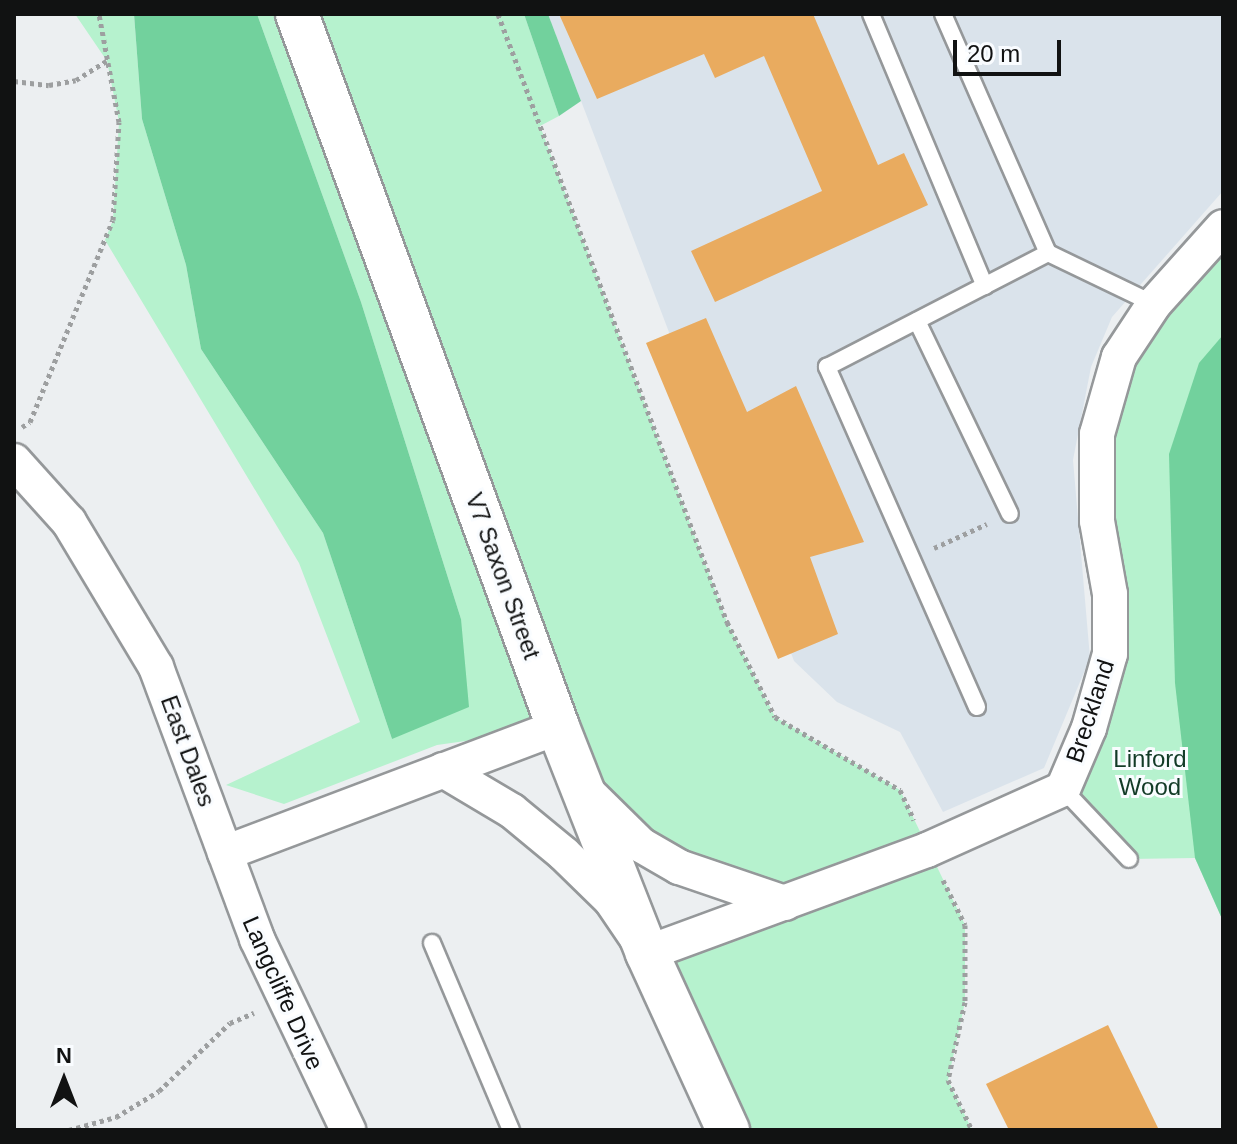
<!DOCTYPE html>
<html>
<head>
<meta charset="utf-8">
<style>
	body { margin:0 }
	#map { position:relative; width:1237px; height:1144px; overflow:hidden; background:#eceff1; font-family:Helvetica,sans-serif }
	div>[style] { position:absolute }
	[style*='--x'] { left:calc(var(--x)*1px); top:calc(var(--y)*1px); width:calc(var(--w)*1px); rotate:calc(var(--a)*1deg) }
	.built>* { inset:0; background:#dae3eb }
	.green>* { inset:0; background:#b6f2ce }
	.forest>* { inset:0; background:#72d19d }
	.building>* { inset:0; background:#e9ab5f }
	.path>* { height:5px; margin-top:-2.5px; transform-origin:0; background:repeating-linear-gradient(90deg,#9d9fa0 0 4px,transparent 0 8px) }
	.roads { filter:drop-shadow(2px 0 #95989a) drop-shadow(-2px 0 #95989a) drop-shadow(0 2px #95989a) drop-shadow(0 -2px #95989a) }
	.service>* { height:16px; margin:-8px; padding:0 8px; transform-origin:8px; border-radius:8px; background:#fff }
	.minor>* { height:34px; margin:-17px; padding:0 17px; transform-origin:17px; border-radius:17px; background:#fff }
	.tertiary>* { height:42px; margin:-21px; padding:0 21px; transform-origin:21px; border-radius:21px; background:#fff }
	span { translate:-50% -50%; white-space:nowrap; text-align:center; line-height:1.15; -webkit-text-stroke:6px #f9fcff; paint-order:stroke }
	.street-label { font-size:24px; color:#111212 }
	.park-label { font-size:24px; color:#123b27 }
	.frame { position:absolute; inset:0; border:16px solid #111212; pointer-events:none }
	.north { position:absolute; left:24px; top:1040px; width:80px; height:80px; -webkit-text-stroke:6px #f9fcff; paint-order:stroke; rotate:0deg; font-size:22px; font-weight:700; line-height:32px; text-align:center; color:#111212 }
	.north::after { content:''; display:block; margin:auto; width:28px; height:36px; background:#111212; clip-path:polygon(50% 0,100% 100%,50% 72%,0 100%) }
	.scale { position:absolute; left:953px; top:40px; width:108px; height:36px; box-sizing:border-box; border:4px solid #111212; border-top:0; padding-left:10px; font-size:24px; line-height:28px; white-space:nowrap; color:#111212; -webkit-text-stroke:6px #f9fcff; paint-order:stroke }
</style>
</head>
<body>
<div id="map">
	<div class="built">
		<i style="clip-path:polygon(548px 14px,1223px 14px,1223px 191px,1112px 317px,1091px 367px,1073px 460px,1090px 658px,1044px 768px,943px 812px,900px 732px,837px 702px,794px 661px)"></i>
	</div>
	<div class="green">
		<i style="clip-path:polygon(75px 14px,134px 14px,142px 119px,186px 265px,201px 349px,323px 533px,392px 739px,461px 619px,361px 302px,257px 14px,524px 14px,559px 116px,540px 126px,727px 622px,775px 717px,900px 790px,965px 925px,965px 1002px,948px 1080px,972px 1130px,728px 1130px,647px 953px,783px 903px,641px 845px,558px 728px,437px 745px,284px 804px,226px 785px,360px 722px,299px 563px,105px 240px,113px 220px,119px 122px,107px 61px)"></i>
		<i style="clip-path:polygon(1223px 226px,1223px 921px,1195px 858px,1129px 859px,1063px 789px,1110px 654px,1097px 521px,1119px 357px)"></i>
	</div>
	<div class="forest">
		<i style="clip-path:polygon(134px 14px,257px 14px,361px 302px,461px 619px,469px 707px,392px 739px,323px 533px,201px 349px,186px 265px,142px 119px)"></i>
		<i style="clip-path:polygon(524px 14px,548px 14px,581px 101px,559px 116px)"></i>
		<i style="clip-path:polygon(1223px 335px,1223px 921px,1195px 858px,1175px 683px,1169px 454px,1199px 363px)"></i>
	</div>
	<div class="building">
		<i style="clip-path:polygon(559px 14px,813px 14px,878px 165px,904px 153px,928px 205px,715px 302px,691px 251px,822px 191px,764px 56px,715px 78px,704px 54px,597px 99px)"></i>
		<i style="clip-path:polygon(706px 318px,747px 412px,796px 386px,864px 542px,810px 557px,838px 634px,778px 659px,646px 343px)"></i>
		<i style="clip-path:polygon(1108px 1025px,1159px 1130px,1009px 1130px,986px 1084px)"></i>
	</div>
	<div class="path">
		<i style="--x:498;--y:14;--w:650;--a:69.36"></i>
		<i style="--x:727;--y:622;--w:106;--a:63.2"></i>
		<i style="--x:775;--y:717;--w:145;--a:30.3"></i>
		<i style="--x:900;--y:790;--w:33;--a:65"></i>
		<i style="--x:14;--y:81;--w:35;--a:7"></i>
		<i style="--x:49;--y:85;--w:27;--a:-10"></i>
		<i style="--x:76;--y:80;--w:36;--a:-32"></i>
		<i style="--x:22;--y:427;--w:9;--a:-32"></i>
		<i style="--x:30;--y:422;--w:218;--a:-67.7"></i>
		<i style="--x:113;--y:220;--w:98;--a:-86.5"></i>
		<i style="--x:119;--y:122;--w:110;--a:-100.5"></i>
		<i style="--x:934;--y:548;--w:58;--a:-24.4"></i>
		<i style="--x:943;--y:880;--w:50;--a:63.9"></i>
		<i style="--x:965;--y:925;--w:77;--a:90"></i>
		<i style="--x:965;--y:1002;--w:80;--a:102.3"></i>
		<i style="--x:948;--y:1080;--w:55;--a:64.4"></i>
		<i style="--x:69;--y:1130;--w:49;--a:-15.5"></i>
		<i style="--x:116;--y:1117;--w:50;--a:-31.2"></i>
		<i style="--x:159;--y:1091;--w:98;--a:-43.8"></i>
		<i style="--x:230;--y:1023;--w:26;--a:-23"></i>
	</div>
	<div class="roads">
		<div class="service">
			<i style="--x:871;--y:14;--w:295;--a:67.3"></i>
			<i style="--x:943;--y:14;--w:261;--a:66.3"></i>
			<i style="--x:1048;--y:253;--w:118;--a:25.7"></i>
			<i style="--x:917;--y:321;--w:214;--a:64.3"></i>
			<i style="--x:977;--y:707;--w:372;--a:-113.8"></i>
			<i style="--x:827;--y:367;--w:249;--a:-27.3"></i>
			<i style="--x:1063;--y:789;--w:96;--a:46.7"></i>
			<i style="--x:432;--y:943;--w:203;--a:67.1"></i>
		</div>
		<div class="minor">
			<i style="--x:14;--y:461;--w:82;--a:48"></i>
			<i style="--x:69;--y:522;--w:169;--a:59"></i>
			<i style="--x:156;--y:667;--w:290;--a:69.6"></i>
			<i style="--x:257;--y:939;--w:212;--a:64.5"></i>
			<i style="--x:443;--y:770;--w:80;--a:30.7"></i>
			<i style="--x:512;--y:811;--w:67;--a:39.6"></i>
			<i style="--x:564;--y:854;--w:66;--a:44.4"></i>
			<i style="--x:611;--y:900;--w:64;--a:55.8"></i>
			<i style="--x:647;--y:953;--w:298;--a:-20.2"></i>
			<i style="--x:927;--y:850;--w:149;--a:-24.2"></i>
			<i style="--x:1063;--y:789;--w:66;--a:-66.9"></i>
			<i style="--x:1089;--y:728;--w:77;--a:-74.2"></i>
			<i style="--x:1110;--y:654;--w:60;--a:-90"></i>
			<i style="--x:1110;--y:594;--w:74;--a:-100.1"></i>
			<i style="--x:1097;--y:521;--w:87;--a:-90"></i>
			<i style="--x:1097;--y:434;--w:80;--a:-74.1"></i>
			<i style="--x:1119;--y:357;--w:64;--a:-56.6"></i>
			<i style="--x:1154;--y:304;--w:103;--a:-48.1"></i>
			<i style="--x:586;--y:791;--w:77;--a:44.5"></i>
			<i style="--x:641;--y:845;--w:44;--a:30.1"></i>
			<i style="--x:679;--y:867;--w:112;--a:18.8"></i>
			<i style="--x:225;--y:853;--w:356;--a:-20.7"></i>
		</div>
		<div class="tertiary">
			<i style="--x:297;--y:14;--w:759;--a:69.89"></i>
			<i style="--x:558;--y:727;--w:243;--a:68.5"></i>
			<i style="--x:647;--y:953;--w:195;--a:65.4"></i>
		</div>
	</div>
	<div class="street-label">
		<span style="left:503px;top:576px;rotate:70deg">V7 Saxon Street</span>
		<span style="left:1090px;top:711px;rotate:-72deg">Breckland</span>
		<span style="left:188px;top:751px;rotate:70deg">East Dales</span>
		<span style="left:283px;top:993px;rotate:66deg">Langcliffe Drive</span>
	</div>
	<div class="park-label">
		<span style="left:1150px;top:773px">Linford<br>Wood</span>
	</div>
	<div class="frame"></div>
	<div class="north">N</div>
	<div class="scale">20 m</div>
</div>
</body>
</html>
